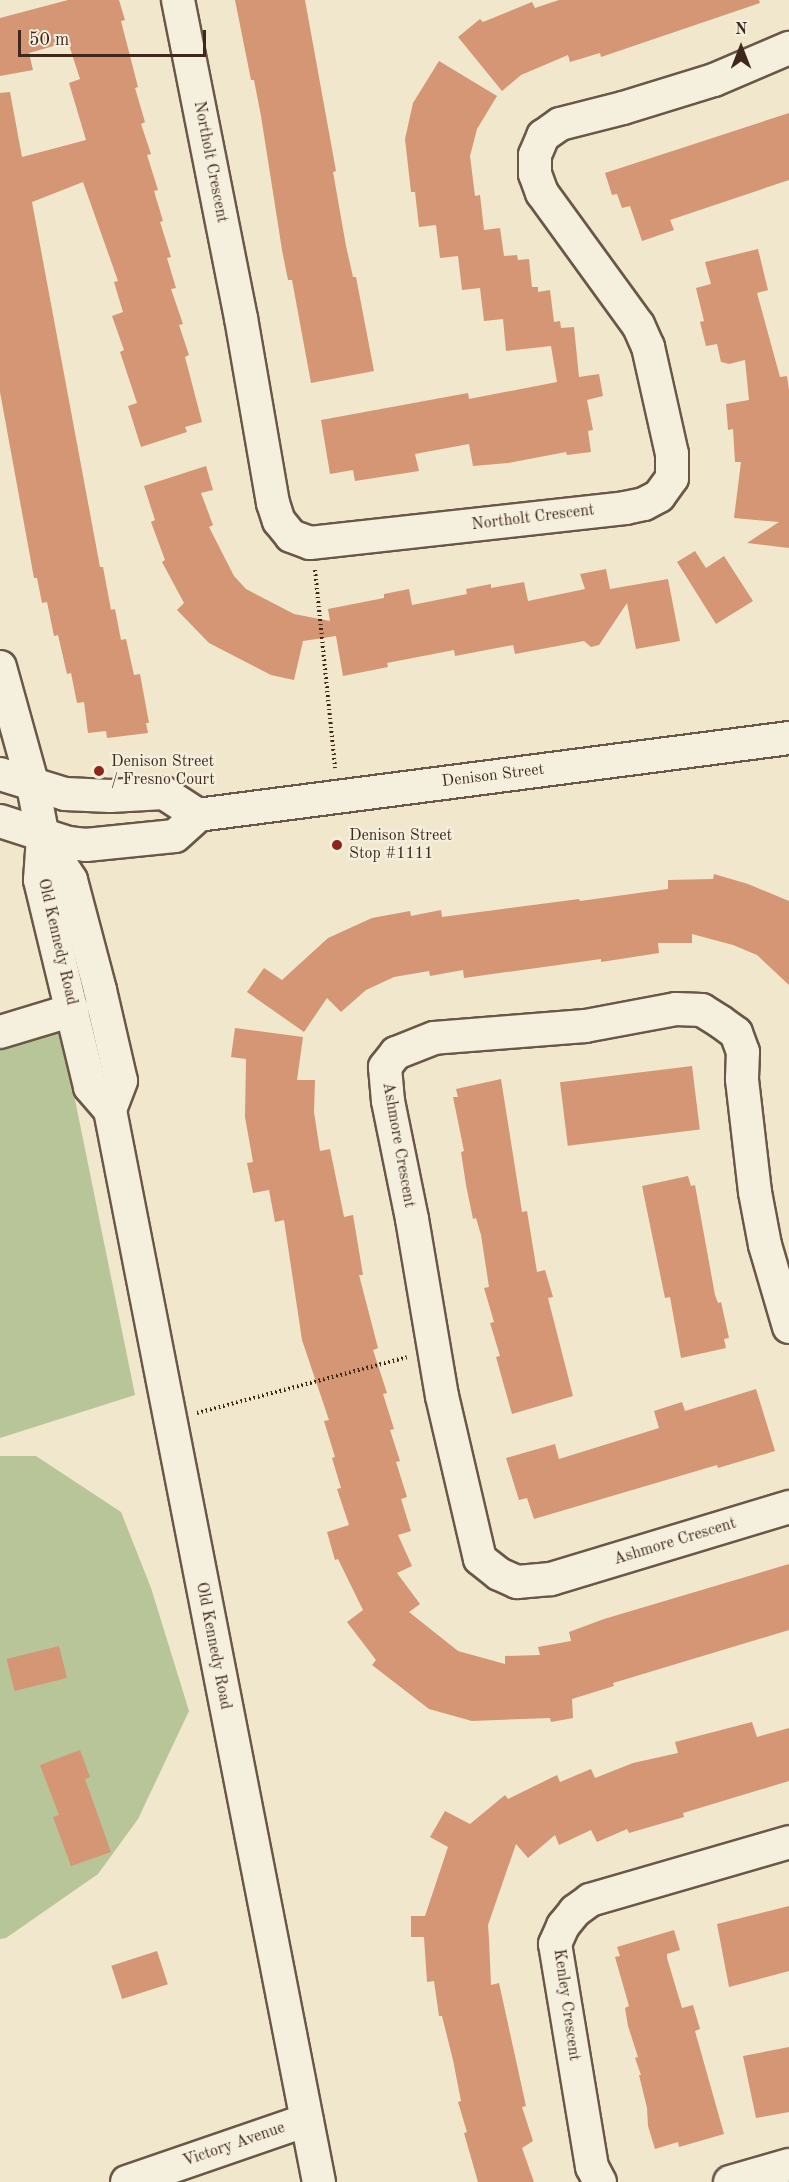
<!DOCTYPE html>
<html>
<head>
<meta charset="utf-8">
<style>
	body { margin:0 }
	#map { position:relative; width:789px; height:2182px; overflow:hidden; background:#f0e7cc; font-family:"Old Standard TT",serif }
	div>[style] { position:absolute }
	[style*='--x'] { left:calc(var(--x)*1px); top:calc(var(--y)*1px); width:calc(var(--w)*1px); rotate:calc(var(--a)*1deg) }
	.green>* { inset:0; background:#b8c599 }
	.building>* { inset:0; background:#d49674; transform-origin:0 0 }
	.path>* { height:4px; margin-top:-2px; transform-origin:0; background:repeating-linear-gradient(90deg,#3f271b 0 1.5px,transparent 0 4.5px) }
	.roads { filter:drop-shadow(2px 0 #6b5747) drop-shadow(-2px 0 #6b5747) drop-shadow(0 2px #6b5747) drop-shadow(0 -2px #6b5747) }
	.minor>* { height:32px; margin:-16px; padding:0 16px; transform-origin:16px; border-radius:16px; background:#f5efde }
	.dots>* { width:16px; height:16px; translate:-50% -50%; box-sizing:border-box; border:3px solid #f5efde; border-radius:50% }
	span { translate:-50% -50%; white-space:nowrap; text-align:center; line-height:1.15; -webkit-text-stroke:4.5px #f5efde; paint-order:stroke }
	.street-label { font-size:16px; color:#3f271b }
	.poi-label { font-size:16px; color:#3f271b }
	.left { translate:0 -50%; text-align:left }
	.north { position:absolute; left:711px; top:18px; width:60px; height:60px; -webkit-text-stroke:4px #f5efde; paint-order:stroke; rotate:0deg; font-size:16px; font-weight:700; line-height:24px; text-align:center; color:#3f271b }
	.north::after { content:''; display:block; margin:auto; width:21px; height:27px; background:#3f271b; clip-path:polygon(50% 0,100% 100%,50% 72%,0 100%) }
	.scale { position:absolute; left:18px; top:30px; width:188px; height:27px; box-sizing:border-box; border:3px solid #3f271b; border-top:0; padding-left:8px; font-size:18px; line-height:21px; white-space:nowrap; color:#3f271b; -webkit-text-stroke:4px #f5efde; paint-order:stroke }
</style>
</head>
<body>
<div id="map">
	<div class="green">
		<i style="clip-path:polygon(60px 1026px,135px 1395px,0 1438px,0 1045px)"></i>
		<i style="clip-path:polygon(0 1456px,36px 1456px,121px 1512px,151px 1588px,189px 1711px,138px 1819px,98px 1874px,6px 1938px,0 1939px)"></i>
	</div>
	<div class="building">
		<i style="clip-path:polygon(68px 0,119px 0,125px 20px,121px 21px,138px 87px,135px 88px,145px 122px,141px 124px,151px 154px,147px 155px,158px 190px,154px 191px,163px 221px,160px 222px,171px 257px,167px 258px,176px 288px,171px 289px,183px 324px,179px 325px,189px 355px,185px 357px,202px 422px,185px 427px,187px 432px,141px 447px,128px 406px,137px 403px,120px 352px,124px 350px,112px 316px,123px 312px,114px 282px,118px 281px,83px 182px,32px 202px,100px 567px,103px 567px,111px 610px,115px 609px,121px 640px,126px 639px,134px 675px,140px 674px,149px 723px,146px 723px,148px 733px,107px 738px,106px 731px,88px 733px,84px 702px,77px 703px,71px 673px,67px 674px,58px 635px,54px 636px,47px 602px,42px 603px,37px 578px,34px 578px,0 392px,0 93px,10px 92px,22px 157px,86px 140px,69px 83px,80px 79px,68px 42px,29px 53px,33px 70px,0 76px,0 18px)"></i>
		<i style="clip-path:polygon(235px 0,305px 0,336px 171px,333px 172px,346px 246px,353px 277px,356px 277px,374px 371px,311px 383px,292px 280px,288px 280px,282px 250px,261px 116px,254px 80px,251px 80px)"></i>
		<i style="clip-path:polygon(559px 0,759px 0,760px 3px,601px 57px,600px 53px,570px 62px,568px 55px,521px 75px,502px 91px,458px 37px,480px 19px,483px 22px,532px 2px,535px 8px)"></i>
		<i style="clip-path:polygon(439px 61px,497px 96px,477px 129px,470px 156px,475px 196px,480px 195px,484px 230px,500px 228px,504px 256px,517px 255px,518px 260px,529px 259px,532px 287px,538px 287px,538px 292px,550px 290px,554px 322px,560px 321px,561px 328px,574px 327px,579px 377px,599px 374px,603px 396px,587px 400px,593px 430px,588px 431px,591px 452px,567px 455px,566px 452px,508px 463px,473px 466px,469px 444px,415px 454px,419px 471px,355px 481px,353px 470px,330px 474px,321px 420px,468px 393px,469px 399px,557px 382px,551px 346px,506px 351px,503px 319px,484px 321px,480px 288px,462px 290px,458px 256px,440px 258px,436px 225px,419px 227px,415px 192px,411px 192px,405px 139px,413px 103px)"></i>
		<i style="clip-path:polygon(789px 113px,789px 180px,670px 220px,674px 230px,642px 241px,630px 206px,622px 208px,617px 194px,612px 195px,605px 173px)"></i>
		<i style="clip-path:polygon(758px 249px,768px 290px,757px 293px,780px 377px,787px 376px,789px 390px,789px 548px,747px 543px,779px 522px,734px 518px,741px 462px,735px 462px,733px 429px,728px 430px,726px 404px,749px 400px,745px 360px,729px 364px,721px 362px,717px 344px,706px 346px,700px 322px,704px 321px,696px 288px,711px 284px,705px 262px)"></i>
		<i style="clip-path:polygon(206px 466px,213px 490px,201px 493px,213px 525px,209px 527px,234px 576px,246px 589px,294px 614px,330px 621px,328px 609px,384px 598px,384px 594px,409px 589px,412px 605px,467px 594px,466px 589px,491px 584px,491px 588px,524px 582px,528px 601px,585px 589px,580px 574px,606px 569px,610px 589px,668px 579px,680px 641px,636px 649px,627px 603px,599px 645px,591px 647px,584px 641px,515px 654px,513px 645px,455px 656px,454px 650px,387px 663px,388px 667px,343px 676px,336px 636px,303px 641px,294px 680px,271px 675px,209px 643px,177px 610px,184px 603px,162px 562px,165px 560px,151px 522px,155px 520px,144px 486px)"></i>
		<i style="clip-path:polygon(695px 551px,706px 568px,724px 556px,753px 601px,716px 624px,677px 562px)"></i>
		<i style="clip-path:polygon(714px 874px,748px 884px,789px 901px,789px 985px,757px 955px,733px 945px,692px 934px,692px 943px,658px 943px,659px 953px,601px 962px,601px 959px,464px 978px,463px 970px,430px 976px,429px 971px,394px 977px,366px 990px,341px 1012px,327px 998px,304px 1032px,247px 992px,264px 968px,282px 980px,328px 938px,372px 918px,410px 911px,411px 916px,441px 910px,442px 917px,579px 899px,580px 901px,668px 889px,668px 880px,713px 879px)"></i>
		<i style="clip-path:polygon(235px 1028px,303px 1037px,297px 1080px,315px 1080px,314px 1112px,320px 1151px,330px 1149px,344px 1217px,353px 1215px,363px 1275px,359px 1275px,378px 1348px,373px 1350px,387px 1393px,383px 1394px,394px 1429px,390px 1430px,400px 1461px,396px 1462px,407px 1497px,401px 1499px,411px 1531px,398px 1535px,412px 1566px,397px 1573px,420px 1604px,409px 1612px,458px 1651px,505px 1664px,505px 1656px,540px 1655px,538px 1647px,571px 1641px,569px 1632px,604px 1619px,789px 1564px,789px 1630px,613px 1683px,614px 1686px,572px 1699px,573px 1718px,551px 1722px,550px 1718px,472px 1721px,429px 1709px,372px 1665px,376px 1660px,347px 1622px,363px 1610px,338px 1559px,335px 1560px,327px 1532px,349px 1525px,337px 1489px,341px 1488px,332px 1458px,335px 1457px,324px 1421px,329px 1420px,302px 1340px,284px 1220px,275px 1222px,269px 1190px,253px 1193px,247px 1163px,253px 1162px,245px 1117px,246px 1059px,231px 1057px)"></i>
		<i style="left:692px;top:1066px;width:64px;height:133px;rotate:83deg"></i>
		<i style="clip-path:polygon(501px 1079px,522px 1212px,527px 1211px,537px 1272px,545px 1270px,553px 1297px,548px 1298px,573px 1396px,512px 1414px,496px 1357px,500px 1356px,490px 1323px,494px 1322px,484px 1288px,489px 1287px,481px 1235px,476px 1218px,473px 1219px,466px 1185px,461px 1152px,464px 1151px,453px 1097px,458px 1097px,456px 1089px)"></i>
		<i style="clip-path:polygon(688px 1176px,691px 1186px,695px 1185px,715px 1295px,718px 1303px,721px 1302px,729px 1338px,724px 1339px,726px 1348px,681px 1358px,670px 1297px,665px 1298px,642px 1186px)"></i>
		<i style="clip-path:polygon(756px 1389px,775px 1451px,718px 1468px,717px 1465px,534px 1519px,527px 1498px,519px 1500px,506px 1458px,555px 1444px,559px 1459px,659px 1428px,654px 1411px,682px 1402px,685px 1411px)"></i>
		<i style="left:59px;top:1646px;width:33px;height:54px;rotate:76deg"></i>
		<i style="clip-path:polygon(752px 1722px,757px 1737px,789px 1728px,789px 1781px,683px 1813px,684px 1817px,629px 1833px,627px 1829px,597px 1842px,591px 1830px,559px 1845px,555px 1835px,528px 1858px,516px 1844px,488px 1925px,489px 1939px,491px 1985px,499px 1983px,526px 2106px,522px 2107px,533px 2141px,522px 2148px,534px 2182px,478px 2182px,464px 2133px,467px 2132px,458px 2102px,461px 2101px,453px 2060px,442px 2016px,439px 2016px,434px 1981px,427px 1982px,424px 1937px,411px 1937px,411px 1916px,425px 1916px,448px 1847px,430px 1837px,445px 1811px,470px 1824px,505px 1795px,508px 1799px,557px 1775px,560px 1782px,591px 1769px,595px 1778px,633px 1763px,678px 1753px,675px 1742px)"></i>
		<i style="clip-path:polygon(80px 1750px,90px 1777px,85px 1779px,111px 1852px,71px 1866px,53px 1817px,59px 1815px,40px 1765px)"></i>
		<i style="clip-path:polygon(789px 1906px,789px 1971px,729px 1987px,717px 1924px)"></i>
		<i style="clip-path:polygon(674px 1930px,680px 1950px,667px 1954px,667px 1958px,682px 2008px,693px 2005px,700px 2029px,695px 2031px,724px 2134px,679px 2147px,678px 2142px,655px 2149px,648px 2126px,647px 2108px,639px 2075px,641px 2075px,635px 2058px,638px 2057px,628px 2026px,625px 2008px,629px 2006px,615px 1957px,620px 1956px,617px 1947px)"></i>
		<i style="left:157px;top:1951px;width:35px;height:48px;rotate:72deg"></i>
		<i style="clip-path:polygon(789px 2047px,789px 2112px,756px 2118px,743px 2056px)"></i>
	</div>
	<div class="path">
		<i style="--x:315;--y:570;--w:199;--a:84.2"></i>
		<i style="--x:197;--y:1413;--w:217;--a:-14.9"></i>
	</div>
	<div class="roads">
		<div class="minor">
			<i style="--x:178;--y:0;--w:324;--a:78.8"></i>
			<i style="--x:241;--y:318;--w:188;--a:80.2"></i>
			<i style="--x:273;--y:503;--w:19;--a:72"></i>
			<i style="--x:279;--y:521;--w:19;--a:51"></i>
			<i style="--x:291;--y:536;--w:20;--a:20"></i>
			<i style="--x:310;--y:543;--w:317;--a:-6.3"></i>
			<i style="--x:625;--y:508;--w:19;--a:-12"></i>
			<i style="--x:644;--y:504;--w:17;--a:-28"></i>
			<i style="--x:659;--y:496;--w:22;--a:-54"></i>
			<i style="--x:672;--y:478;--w:24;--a:-90"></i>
			<i style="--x:672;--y:454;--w:110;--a:-102.6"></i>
			<i style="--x:648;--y:347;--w:24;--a:-114"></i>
			<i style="--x:638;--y:325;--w:163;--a:-126"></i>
			<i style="--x:542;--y:193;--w:20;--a:-110"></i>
			<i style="--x:535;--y:174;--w:19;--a:-90"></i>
			<i style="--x:535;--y:155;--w:21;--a:-67"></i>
			<i style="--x:543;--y:136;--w:21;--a:-35"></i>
			<i style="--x:560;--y:124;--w:65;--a:-14.3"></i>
			<i style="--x:623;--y:108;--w:95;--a:-17.1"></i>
			<i style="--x:714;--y:80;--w:82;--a:-23.1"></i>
			<i style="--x:0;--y:667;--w:123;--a:74.5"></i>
			<i style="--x:33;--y:786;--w:52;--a:78.9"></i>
			<i style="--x:43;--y:837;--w:43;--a:94"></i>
			<i style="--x:40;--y:880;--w:213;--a:76.4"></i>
			<i style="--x:90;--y:1087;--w:30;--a:49"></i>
			<i style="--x:110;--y:1110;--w:1092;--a:78.97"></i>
			<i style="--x:0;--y:774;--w:68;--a:17.1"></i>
			<i style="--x:65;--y:794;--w:45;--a:2.5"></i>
			<i style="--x:110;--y:796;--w:54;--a:-3.2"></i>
			<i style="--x:164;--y:793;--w:40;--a:32.9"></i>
			<i style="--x:0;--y:821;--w:71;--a:17.9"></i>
			<i style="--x:68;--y:843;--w:18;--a:6"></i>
			<i style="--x:86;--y:845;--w:89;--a:-5.8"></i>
			<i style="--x:175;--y:836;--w:31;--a:-42"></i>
			<i style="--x:198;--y:815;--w:596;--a:-7.42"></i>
			<i style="--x:43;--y:837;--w:51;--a:56.9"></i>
			<i style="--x:71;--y:880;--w:114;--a:75.2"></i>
			<i style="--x:100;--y:990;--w:93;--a:77"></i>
			<i style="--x:121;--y:1081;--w:31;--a:111"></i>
			<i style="--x:0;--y:1032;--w:76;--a:-16.8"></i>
			<i style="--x:789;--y:1327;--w:85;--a:-106.3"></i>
			<i style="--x:765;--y:1245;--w:54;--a:-100.7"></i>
			<i style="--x:755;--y:1192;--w:114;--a:-96.6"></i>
			<i style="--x:742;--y:1079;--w:27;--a:-88"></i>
			<i style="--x:743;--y:1052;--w:20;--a:-110"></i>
			<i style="--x:736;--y:1033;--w:19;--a:-144"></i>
			<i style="--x:721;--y:1022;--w:22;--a:-148"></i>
			<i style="--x:702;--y:1010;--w:26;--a:-178"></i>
			<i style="--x:676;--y:1009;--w:93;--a:169.4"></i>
			<i style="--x:585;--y:1026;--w:151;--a:175.5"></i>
			<i style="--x:434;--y:1038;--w:41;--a:158.5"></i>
			<i style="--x:396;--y:1053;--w:18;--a:128"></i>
			<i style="--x:385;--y:1067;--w:34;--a:85"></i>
			<i style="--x:388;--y:1101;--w:120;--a:78.5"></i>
			<i style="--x:412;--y:1219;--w:180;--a:80.4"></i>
			<i style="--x:442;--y:1396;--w:167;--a:76.9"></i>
			<i style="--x:480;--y:1559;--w:24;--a:38"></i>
			<i style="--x:499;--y:1574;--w:20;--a:24"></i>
			<i style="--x:517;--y:1582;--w:34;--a:-5"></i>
			<i style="--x:551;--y:1579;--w:249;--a:-16.8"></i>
			<i style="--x:127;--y:2182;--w:190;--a:-19"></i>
			<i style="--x:600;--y:2182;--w:17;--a:-118"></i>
			<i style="--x:592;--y:2167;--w:226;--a:-99.4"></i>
			<i style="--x:555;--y:1944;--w:20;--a:-66"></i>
			<i style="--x:563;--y:1926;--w:19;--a:-51"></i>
			<i style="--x:575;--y:1911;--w:19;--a:-36"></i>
			<i style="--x:590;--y:1900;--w:207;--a:-16.2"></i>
			<i style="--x:730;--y:2182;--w:61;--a:-16.1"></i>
		</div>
	</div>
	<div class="dots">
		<i style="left:99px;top:771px;background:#8f2418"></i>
		<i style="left:337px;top:845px;background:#8f2418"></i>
	</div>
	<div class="street-label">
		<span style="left:210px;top:162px;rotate:79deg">Northolt Crescent</span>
		<span style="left:533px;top:518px;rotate:-7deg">Northolt Crescent</span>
		<span style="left:493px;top:776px;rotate:-7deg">Denison Street</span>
		<span style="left:57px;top:942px;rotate:77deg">Old Kennedy Road</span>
		<span style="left:398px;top:1145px;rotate:80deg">Ashmore Crescent</span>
		<span style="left:675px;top:1542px;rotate:-17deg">Ashmore Crescent</span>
		<span style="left:213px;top:1646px;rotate:79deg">Old Kennedy Road</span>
		<span style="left:566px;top:2005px;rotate:82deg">Kenley Crescent</span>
		<span style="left:234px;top:2145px;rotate:-19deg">Victory Avenue</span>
	</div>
	<div class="poi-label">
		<span class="left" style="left:111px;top:771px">Denison Street<br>/ Fresno Court</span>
		<span class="left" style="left:349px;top:845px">Denison Street<br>Stop #1111</span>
	</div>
	<div class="north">N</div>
	<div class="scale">50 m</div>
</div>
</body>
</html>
